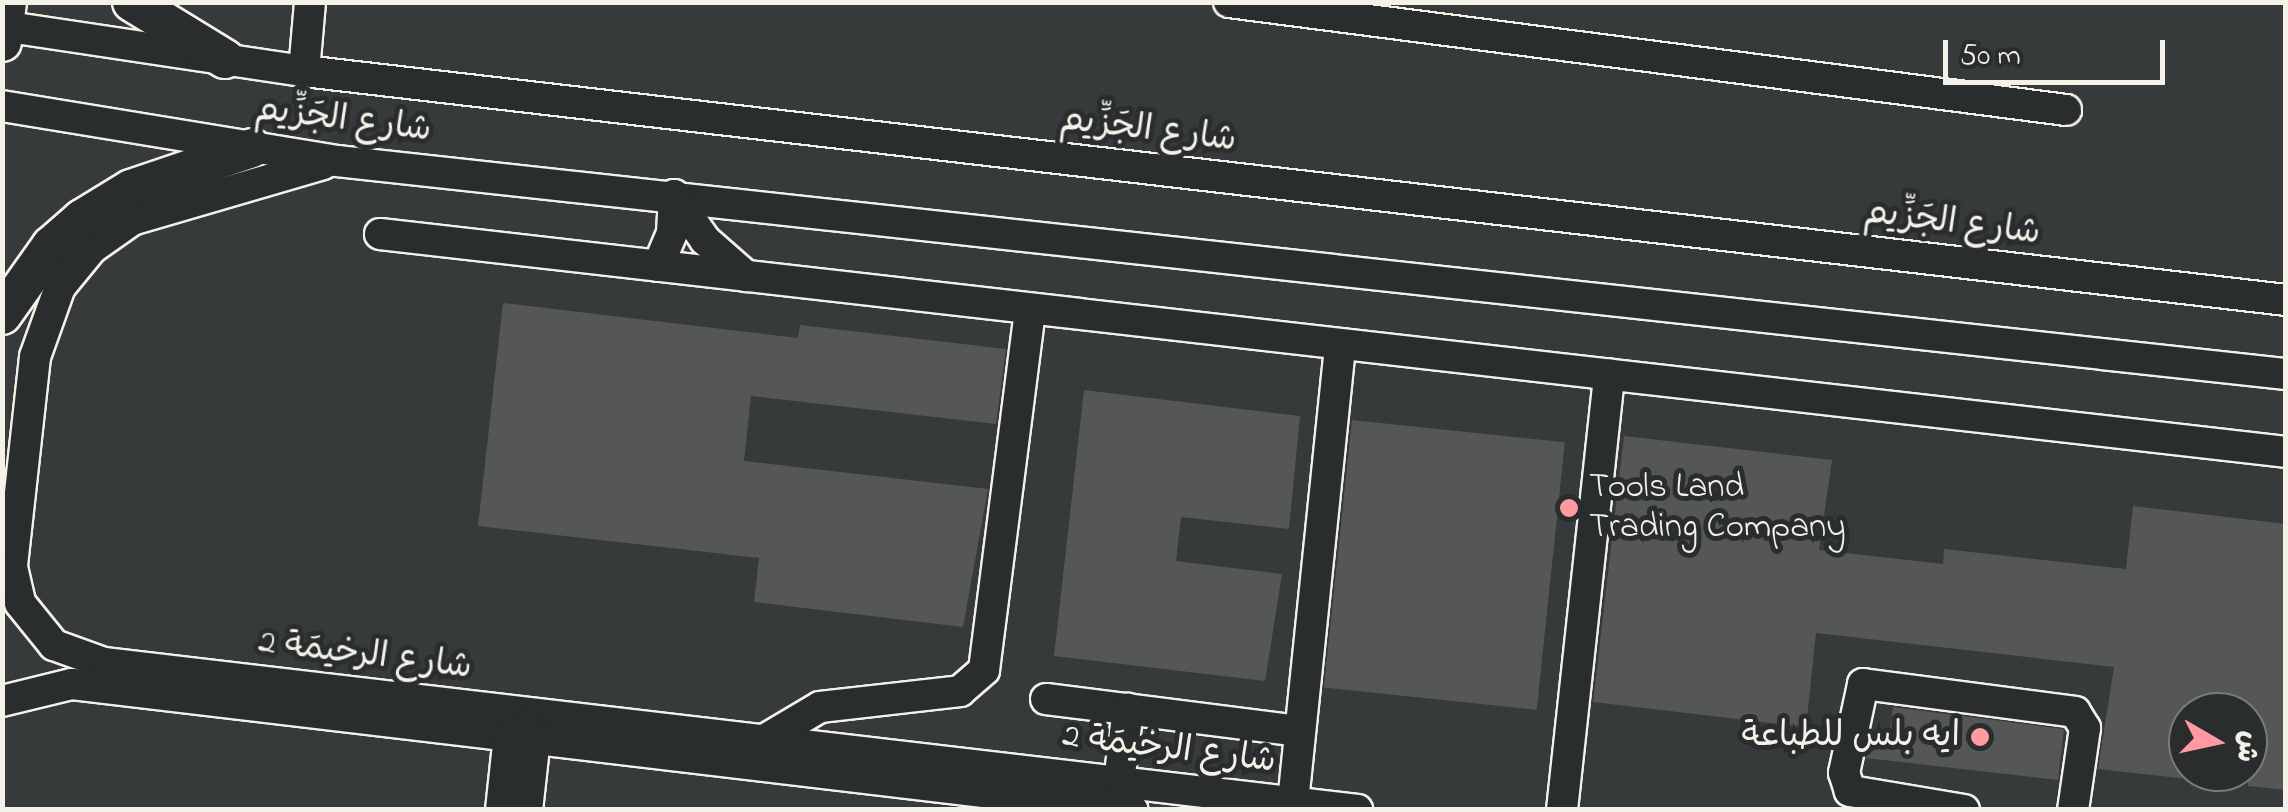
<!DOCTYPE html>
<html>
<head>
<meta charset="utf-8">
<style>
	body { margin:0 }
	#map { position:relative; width:2288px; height:812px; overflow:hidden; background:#2a2d2e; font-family:"Indie Flower","Playpen Sans Arabic",sans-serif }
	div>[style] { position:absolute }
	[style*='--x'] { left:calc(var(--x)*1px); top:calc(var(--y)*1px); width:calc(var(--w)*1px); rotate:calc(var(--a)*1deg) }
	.built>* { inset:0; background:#373a3a }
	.building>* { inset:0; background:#555756; transform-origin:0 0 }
	.roads { filter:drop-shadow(2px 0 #f4f1e8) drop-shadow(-2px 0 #f4f1e8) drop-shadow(0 2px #f4f1e8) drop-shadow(0 -2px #f4f1e8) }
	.minor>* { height:30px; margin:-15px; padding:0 15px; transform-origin:15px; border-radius:15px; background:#2a2d2e }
	.major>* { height:38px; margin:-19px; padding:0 19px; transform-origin:19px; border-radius:19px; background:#2a2d2e }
	.dots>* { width:28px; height:28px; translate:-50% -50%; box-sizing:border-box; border:5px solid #2a2d2e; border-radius:50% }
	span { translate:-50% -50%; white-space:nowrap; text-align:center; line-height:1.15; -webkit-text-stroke:10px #2a2d2e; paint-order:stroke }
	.street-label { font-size:35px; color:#f4f1e8 }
	.poi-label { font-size:35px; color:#f4f1e8 }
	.left { translate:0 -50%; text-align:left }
	.right { translate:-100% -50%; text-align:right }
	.frame { position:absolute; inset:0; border:5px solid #f4f1e8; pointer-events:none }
	.north { position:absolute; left:2168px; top:692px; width:100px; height:100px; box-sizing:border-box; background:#2a2d2e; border:2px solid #7b7b78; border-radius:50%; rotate:99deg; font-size:28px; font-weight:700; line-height:40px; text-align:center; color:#f4f1e8 }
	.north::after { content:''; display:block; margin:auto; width:35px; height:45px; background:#ff9aa2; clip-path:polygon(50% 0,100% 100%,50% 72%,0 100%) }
	.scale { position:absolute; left:1943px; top:40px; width:222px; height:45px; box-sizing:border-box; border:5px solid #f4f1e8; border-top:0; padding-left:12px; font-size:30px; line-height:35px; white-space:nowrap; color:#f4f1e8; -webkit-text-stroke:8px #2a2d2e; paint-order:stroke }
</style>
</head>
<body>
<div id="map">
	<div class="built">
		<i style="clip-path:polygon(evenodd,2px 3px,2285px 3px,2285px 809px,3px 809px,2px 3px,2188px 712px,2248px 712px,2248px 772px,2188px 772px,2188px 712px)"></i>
	</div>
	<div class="building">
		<i style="clip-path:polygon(503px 303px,798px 338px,800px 325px,1006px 349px,996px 424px,751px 396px,744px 461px,988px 489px,963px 627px,754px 602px,759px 558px,478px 526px)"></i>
		<i style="clip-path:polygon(1084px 390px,1300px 416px,1289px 529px,1181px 517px,1176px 561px,1282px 574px,1265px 681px,1054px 656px)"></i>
		<i style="left:1352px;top:420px;width:214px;height:269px;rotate:6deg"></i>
		<i style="clip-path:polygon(1624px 436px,1832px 460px,1819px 550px,1943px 564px,1944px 549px,2126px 569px,2133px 506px,2286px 524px,2286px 790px,2248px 786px,2248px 712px,2188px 712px,2188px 779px,2098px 769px,2114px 667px,1816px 633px,1806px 727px,1593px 702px)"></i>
		<i style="clip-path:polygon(1893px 707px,2064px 729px,2058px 780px,1866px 758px,1872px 734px,1889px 736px)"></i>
	</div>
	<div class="roads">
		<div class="minor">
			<i style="--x:1229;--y:2;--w:844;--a:7.35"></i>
			<i style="--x:2;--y:26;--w:305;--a:8.5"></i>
			<i style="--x:304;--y:71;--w:1995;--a:6.59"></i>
			<i style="--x:304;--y:71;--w:69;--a:-85"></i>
			<i style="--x:2;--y:106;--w:339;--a:9.3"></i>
			<i style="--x:337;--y:161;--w:1961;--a:6.24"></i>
			<i style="--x:323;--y:164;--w:199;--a:163.7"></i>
			<i style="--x:132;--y:220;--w:49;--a:145"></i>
			<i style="--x:92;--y:248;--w:50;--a:129.4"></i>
			<i style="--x:60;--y:287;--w:74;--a:109.7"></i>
			<i style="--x:35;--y:357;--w:211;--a:96.3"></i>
			<i style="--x:12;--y:567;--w:37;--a:77"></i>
			<i style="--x:20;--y:603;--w:54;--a:51"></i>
			<i style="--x:54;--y:645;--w:53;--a:19.8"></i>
			<i style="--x:104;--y:663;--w:1262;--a:6.69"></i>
			<i style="--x:674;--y:195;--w:55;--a:55.4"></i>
			<i style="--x:705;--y:240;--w:55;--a:41.3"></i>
			<i style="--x:380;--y:234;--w:1918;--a:6.52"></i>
			<i style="--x:658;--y:266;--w:36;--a:-67"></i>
			<i style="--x:672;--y:233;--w:38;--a:-87"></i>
			<i style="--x:1046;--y:699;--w:256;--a:7.2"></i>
			<i style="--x:2;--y:701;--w:72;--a:-13.7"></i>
			<i style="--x:72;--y:684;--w:1068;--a:6.77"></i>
			<i style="--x:527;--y:720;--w:20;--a:66"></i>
			<i style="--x:535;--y:738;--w:72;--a:96.3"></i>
			<i style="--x:756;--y:745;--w:74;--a:-30.7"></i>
			<i style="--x:820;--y:707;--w:141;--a:-6.5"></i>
			<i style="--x:960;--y:691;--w:32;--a:-41"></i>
			<i style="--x:984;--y:670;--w:364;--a:-82.7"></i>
			<i style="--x:1119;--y:782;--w:74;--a:-83"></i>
			<i style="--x:1293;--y:802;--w:460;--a:-84.1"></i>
			<i style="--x:501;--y:810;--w:75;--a:-83.9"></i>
			<i style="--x:509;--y:735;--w:17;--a:-33"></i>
			<i style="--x:1562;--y:810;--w:438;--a:-83.8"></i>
			<i style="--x:1964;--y:810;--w:116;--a:-170.5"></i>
			<i style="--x:1850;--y:791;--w:19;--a:-108"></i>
			<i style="--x:1844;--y:773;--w:91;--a:-77.9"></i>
			<i style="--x:1863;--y:684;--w:214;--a:7.5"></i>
			<i style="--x:2075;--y:712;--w:19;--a:58"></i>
			<i style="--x:2085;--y:728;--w:83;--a:98.3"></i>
		</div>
		<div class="major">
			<i style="--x:132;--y:2;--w:109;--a:31.5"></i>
			<i style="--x:2;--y:42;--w:40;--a:-82.9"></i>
			<i style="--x:2;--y:315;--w:85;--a:-54.6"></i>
			<i style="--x:51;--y:246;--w:41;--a:-41.1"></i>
			<i style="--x:82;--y:219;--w:57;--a:-31.5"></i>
			<i style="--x:131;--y:189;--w:128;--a:-18.7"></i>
		</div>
	</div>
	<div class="dots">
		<i style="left:1569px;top:508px;background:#ff9aa2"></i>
		<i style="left:1980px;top:737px;background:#ff9aa2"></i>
	</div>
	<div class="street-label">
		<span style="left:343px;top:121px;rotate:7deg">شارع الجَزِّيم</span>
		<span style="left:1148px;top:131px;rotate:7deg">شارع الجَزِّيم</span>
		<span style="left:1952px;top:224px;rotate:7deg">شارع الجَزِّيم</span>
		<span style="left:365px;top:656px;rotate:7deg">شارع الرخيمَة 2</span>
		<span style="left:1169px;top:750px;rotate:7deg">شارع الرخيمَة 2</span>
	</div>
	<div class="poi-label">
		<span class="left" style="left:1589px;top:508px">Tools Land<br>Trading Company</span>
		<span class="right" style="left:1960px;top:737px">ايه بلس للطباعة</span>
	</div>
	<div class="frame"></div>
	<div class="north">ش</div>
	<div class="scale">50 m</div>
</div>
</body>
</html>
